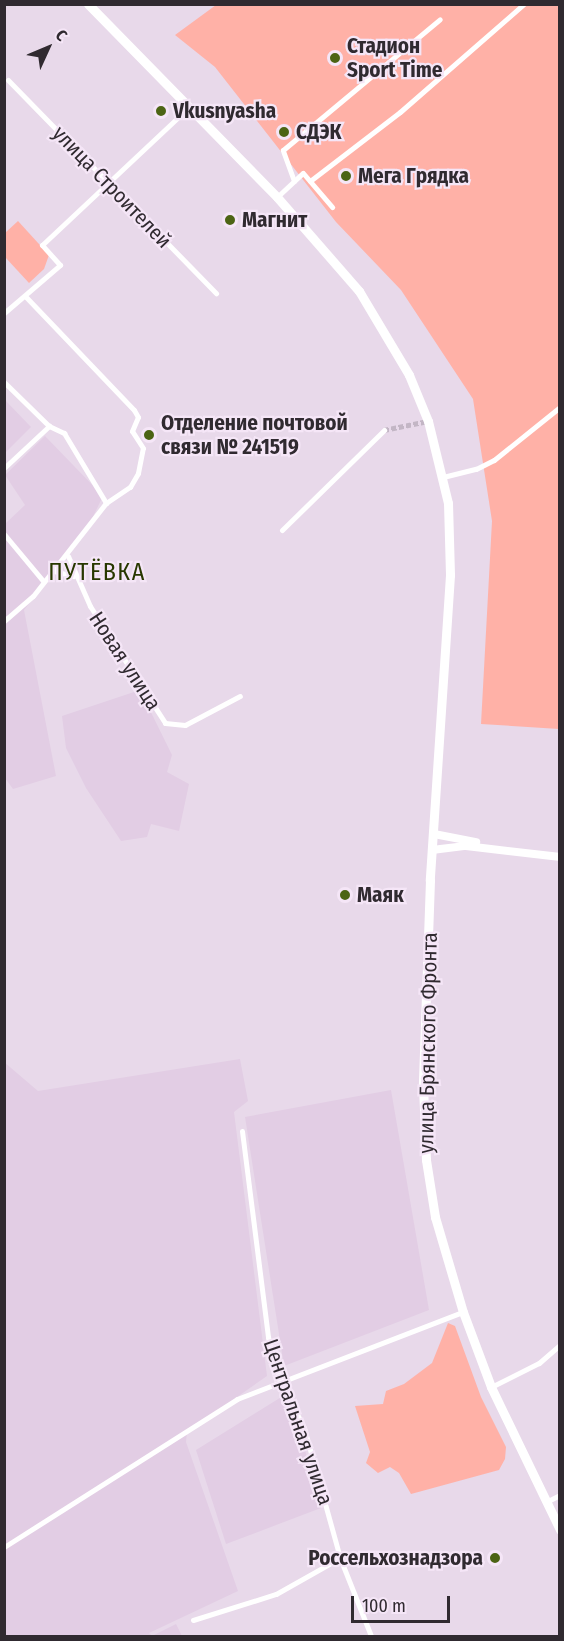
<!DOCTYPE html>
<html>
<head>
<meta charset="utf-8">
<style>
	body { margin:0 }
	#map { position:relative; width:564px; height:1641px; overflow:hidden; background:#e8d9ea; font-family:"Fira Sans Condensed",sans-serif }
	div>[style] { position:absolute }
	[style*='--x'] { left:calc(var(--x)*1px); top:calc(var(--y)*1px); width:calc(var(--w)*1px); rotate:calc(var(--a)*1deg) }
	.built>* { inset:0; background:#e2cde4 }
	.green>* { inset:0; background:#ffb1a7 }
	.street-tunnel>* { height:5px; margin-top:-2.5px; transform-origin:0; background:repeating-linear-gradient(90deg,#c3b6c5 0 5px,transparent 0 7.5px) }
	.street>* { height:5px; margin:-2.5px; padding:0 2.5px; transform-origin:2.5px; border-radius:2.5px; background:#fff }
	.secondary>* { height:8px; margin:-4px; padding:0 4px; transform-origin:4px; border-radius:4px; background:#fff }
	.primary>* { height:9px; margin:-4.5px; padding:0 4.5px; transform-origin:4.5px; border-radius:4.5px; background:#fff }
	.dots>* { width:16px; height:16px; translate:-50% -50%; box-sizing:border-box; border:3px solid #f5e6f7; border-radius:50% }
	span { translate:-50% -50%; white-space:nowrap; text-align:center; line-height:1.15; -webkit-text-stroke:4.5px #f5e6f7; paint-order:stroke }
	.poi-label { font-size:21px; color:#302a30; font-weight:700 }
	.left { translate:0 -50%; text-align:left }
	.right { translate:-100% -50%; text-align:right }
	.street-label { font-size:21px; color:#302a30 }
	.quarter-label { font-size:24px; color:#283800; letter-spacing:1.5px }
	.frame { position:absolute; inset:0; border:6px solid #302a30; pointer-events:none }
	.north { position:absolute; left:18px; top:18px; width:60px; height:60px; -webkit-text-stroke:4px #f5e6f7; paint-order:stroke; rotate:46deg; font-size:16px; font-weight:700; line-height:24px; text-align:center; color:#302a30 }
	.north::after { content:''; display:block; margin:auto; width:21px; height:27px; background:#302a30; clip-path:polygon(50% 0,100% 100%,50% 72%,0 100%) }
	.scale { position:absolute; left:351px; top:1596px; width:99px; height:27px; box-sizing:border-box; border:3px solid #302a30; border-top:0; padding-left:8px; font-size:18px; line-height:21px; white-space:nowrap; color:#302a30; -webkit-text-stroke:4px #f5e6f7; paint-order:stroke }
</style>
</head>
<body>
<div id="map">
	<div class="built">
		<i style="clip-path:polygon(5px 400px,31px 427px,5px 453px)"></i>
		<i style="clip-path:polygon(45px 436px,103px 496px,87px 529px,24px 610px,56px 776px,13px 789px,5px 778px,5px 524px,25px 505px,5px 475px)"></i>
		<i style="clip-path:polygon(140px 690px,172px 755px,167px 772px,189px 784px,179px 831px,151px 824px,147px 837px,121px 841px,86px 788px,66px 748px,62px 716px)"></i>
		<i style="clip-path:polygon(240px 1059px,248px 1101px,234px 1112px,267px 1376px,187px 1432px,186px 1442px,238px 1591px,149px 1633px,152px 1636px,176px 1624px,182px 1636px,5px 1636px,4px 1062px,38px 1091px)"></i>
		<i style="clip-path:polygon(391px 1090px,429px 1310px,284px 1366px,245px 1117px)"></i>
		<i style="clip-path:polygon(283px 1396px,297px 1421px,321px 1508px,226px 1544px,196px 1450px)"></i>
	</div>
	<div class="green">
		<i style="clip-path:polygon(216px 5px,559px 5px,559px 729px,481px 724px,492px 521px,473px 399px,401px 290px,336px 222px,215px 67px,175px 35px)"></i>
		<i style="clip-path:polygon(18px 221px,49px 255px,44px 269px,29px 283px,5px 257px,5px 233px)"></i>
		<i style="clip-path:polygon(448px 1323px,455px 1326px,481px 1397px,506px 1447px,505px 1459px,499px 1470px,411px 1494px,399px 1473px,390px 1467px,378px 1473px,366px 1463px,370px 1452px,355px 1406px,383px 1404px,386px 1391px,404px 1384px,432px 1363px)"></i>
	</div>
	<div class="street-tunnel">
		<i style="--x:384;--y:430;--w:45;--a:-11.6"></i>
	</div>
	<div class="street">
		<i style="--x:8;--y:80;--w:298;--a:45.7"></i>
		<i style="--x:294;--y:181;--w:33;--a:-110"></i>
		<i style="--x:283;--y:150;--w:204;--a:-39.8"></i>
		<i style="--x:310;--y:181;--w:113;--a:-37.5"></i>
		<i style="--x:400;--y:112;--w:164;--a:-41.1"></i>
		<i style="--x:277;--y:197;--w:35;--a:-43"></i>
		<i style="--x:303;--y:173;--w:45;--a:49.5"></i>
		<i style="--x:4;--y:313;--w:74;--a:-40.6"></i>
		<i style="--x:60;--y:265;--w:27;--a:-132"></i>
		<i style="--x:42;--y:245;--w:202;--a:-43.2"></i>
		<i style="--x:4;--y:382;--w:63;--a:44.4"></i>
		<i style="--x:49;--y:426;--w:17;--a:25"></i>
		<i style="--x:64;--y:433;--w:82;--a:59"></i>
		<i style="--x:4;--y:468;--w:62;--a:-43"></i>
		<i style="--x:443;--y:477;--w:34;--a:-14"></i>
		<i style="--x:476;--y:469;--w:20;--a:-27"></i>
		<i style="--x:494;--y:460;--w:85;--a:-38.8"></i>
		<i style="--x:282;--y:530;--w:143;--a:-44.4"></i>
		<i style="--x:4;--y:534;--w:62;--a:50.2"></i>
		<i style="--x:68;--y:556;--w:55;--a:66.3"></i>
		<i style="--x:90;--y:606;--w:139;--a:57.3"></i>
		<i style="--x:165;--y:723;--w:20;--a:6"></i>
		<i style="--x:185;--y:725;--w:62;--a:-27.8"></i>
		<i style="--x:54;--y:571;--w:20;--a:15"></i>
		<i style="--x:4;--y:621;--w:38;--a:-41"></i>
		<i style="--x:33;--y:596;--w:118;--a:-51.9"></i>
		<i style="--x:106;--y:503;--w:29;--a:-34"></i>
		<i style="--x:130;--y:487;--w:16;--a:-60"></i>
		<i style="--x:138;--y:473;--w:25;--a:-79"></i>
		<i style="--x:143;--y:448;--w:20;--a:-123"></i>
		<i style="--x:132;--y:431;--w:15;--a:-67"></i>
		<i style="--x:138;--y:417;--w:8;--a:-120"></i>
		<i style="--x:134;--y:410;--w:156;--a:-133.7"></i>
		<i style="--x:242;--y:1131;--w:208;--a:82.8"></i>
		<i style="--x:268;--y:1337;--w:45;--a:74.4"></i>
		<i style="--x:280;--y:1380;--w:54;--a:63.4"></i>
		<i style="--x:304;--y:1428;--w:135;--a:74.5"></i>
		<i style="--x:340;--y:1558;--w:84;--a:68.3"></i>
		<i style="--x:491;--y:1387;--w:54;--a:-26.6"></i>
		<i style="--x:539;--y:1363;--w:28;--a:-41"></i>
		<i style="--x:546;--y:1502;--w:16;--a:-27"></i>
		<i style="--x:4;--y:1547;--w:276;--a:-32.4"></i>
		<i style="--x:237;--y:1399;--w:242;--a:-21.1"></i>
		<i style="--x:193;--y:1620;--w:87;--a:-17.4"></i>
		<i style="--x:276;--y:1594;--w:73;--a:-29.4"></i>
	</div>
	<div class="secondary">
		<i style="--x:434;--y:834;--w:43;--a:10.8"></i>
		<i style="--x:432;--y:850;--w:34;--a:-7"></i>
		<i style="--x:466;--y:846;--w:95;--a:6.7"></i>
	</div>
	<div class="primary">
		<i style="--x:88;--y:4;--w:270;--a:45.6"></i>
		<i style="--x:277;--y:197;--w:125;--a:48.9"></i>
		<i style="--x:359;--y:291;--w:98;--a:59.2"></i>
		<i style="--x:409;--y:375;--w:50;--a:67.6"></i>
		<i style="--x:428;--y:421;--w:84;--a:76.3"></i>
		<i style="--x:448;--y:503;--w:72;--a:88.4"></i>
		<i style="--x:450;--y:575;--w:306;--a:93.8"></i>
		<i style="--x:430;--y:880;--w:205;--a:92"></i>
		<i style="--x:423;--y:1085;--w:75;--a:87.7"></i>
		<i style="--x:426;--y:1160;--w:58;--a:81"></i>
		<i style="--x:435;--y:1217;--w:99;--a:73.6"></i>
		<i style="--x:463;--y:1312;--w:80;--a:69.5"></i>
		<i style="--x:491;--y:1387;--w:159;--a:64.2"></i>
	</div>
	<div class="dots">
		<i style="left:335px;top:58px;background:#4c6414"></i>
		<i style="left:161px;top:111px;background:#4c6414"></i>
		<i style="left:284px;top:132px;background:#4c6414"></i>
		<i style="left:346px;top:176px;background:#4c6414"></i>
		<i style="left:230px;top:220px;background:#4c6414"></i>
		<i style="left:149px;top:435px;background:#4c6414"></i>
		<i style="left:345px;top:895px;background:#4c6414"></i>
		<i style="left:495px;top:1558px;background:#4c6414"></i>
	</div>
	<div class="poi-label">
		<span class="left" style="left:347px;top:58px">Стадион<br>Sport Time</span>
		<span class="left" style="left:173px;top:111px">Vkusnyasha</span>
		<span class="left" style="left:296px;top:132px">СДЭК</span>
		<span class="left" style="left:358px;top:176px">Мега Грядка</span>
		<span class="left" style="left:242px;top:220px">Магнит</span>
		<span class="left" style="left:161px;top:435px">Отделение почтовой<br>связи № 241519</span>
		<span class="left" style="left:357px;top:895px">Маяк</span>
		<span class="right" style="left:483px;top:1558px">Россельхознадзора</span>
	</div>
	<div class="street-label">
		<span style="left:112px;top:187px;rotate:46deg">улица Строителей</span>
		<span style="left:125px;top:661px;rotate:57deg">Новая улица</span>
		<span style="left:428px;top:1043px;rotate:-89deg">улица Брянского Фронта</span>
		<span style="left:298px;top:1422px;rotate:71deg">Центральная улица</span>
	</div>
	<div class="quarter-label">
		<span style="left:97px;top:573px">ПУТЁВКА</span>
	</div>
	<div class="frame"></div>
	<div class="north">С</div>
	<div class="scale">100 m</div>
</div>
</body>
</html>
